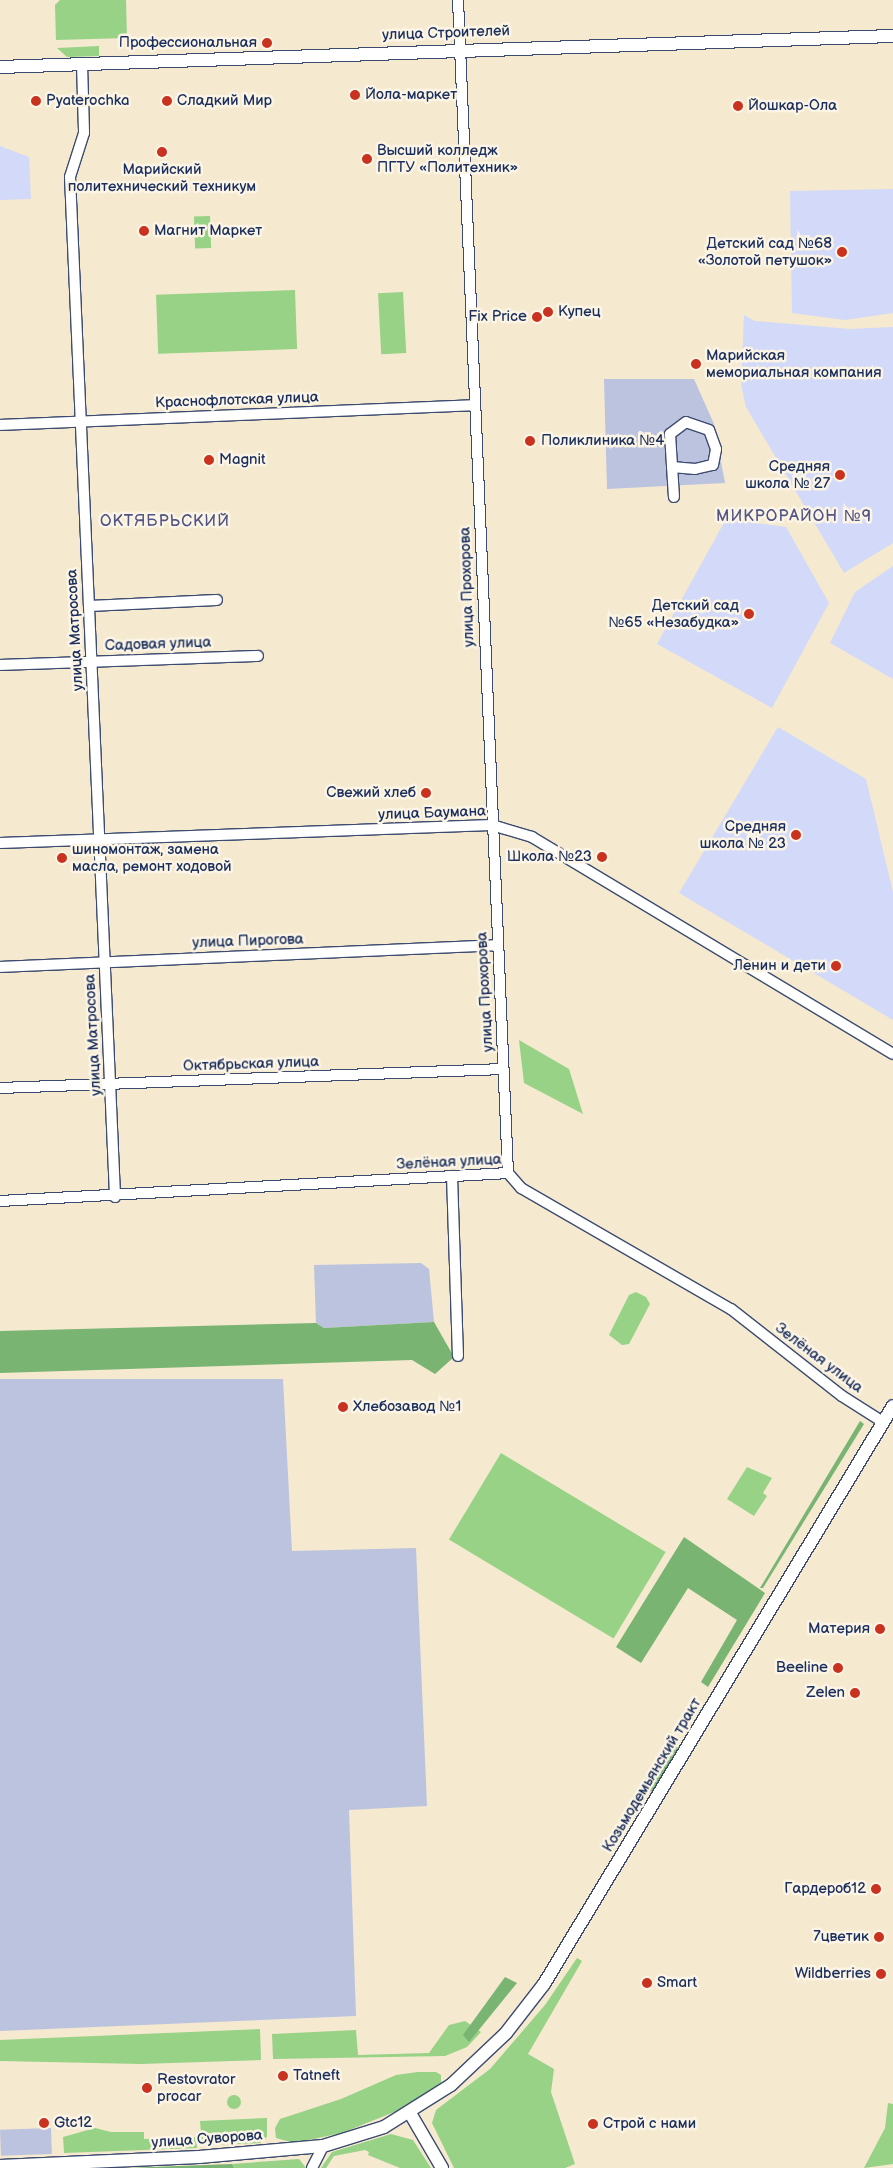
<!DOCTYPE html>
<html>
<head>
<meta charset="utf-8">
<style>
	body { margin:0 }
	#map { position:relative; width:893px; height:2168px; overflow:hidden; background:#f5e9d0; font-family:"Balsamiq Sans",sans-serif }
	div>[style] { position:absolute }
	[style*='--x'] { left:calc(var(--x)*1px); top:calc(var(--y)*1px); width:calc(var(--w)*1px); rotate:calc(var(--a)*1deg) }
	.built>* { inset:0; background:#d2d9f9 }
	.industrial>* { inset:0; background:#bcc3de; transform-origin:0 0 }
	.green>* { inset:0; background:#97d286; transform-origin:0 0 }
	.round { border-radius:50% }
	.forest>* { inset:0; background:#79b473; transform-origin:0 0 }
	.roads { filter:drop-shadow(1px 0 #3c4b6f) drop-shadow(-1px 0 #3c4b6f) drop-shadow(0 1px #3c4b6f) drop-shadow(0 -1px #3c4b6f) }
	.minor>* { height:10px; margin:-5px; padding:0 5px; transform-origin:5px; border-radius:5px; background:#fff }
	.major>* { height:12px; margin:-6px; padding:0 6px; transform-origin:6px; border-radius:6px; background:#fff }
	.dots>* { width:14px; height:14px; translate:-50% -50%; box-sizing:border-box; border:2px solid #fcf5e5; border-radius:50% }
	span { translate:-50% -50%; white-space:nowrap; text-align:center; line-height:1.15; -webkit-text-stroke:5px #fcf5e5; paint-order:stroke }
	.street-label { font-size:15px; color:#1b2f5e }
	.poi-label { font-size:15px; color:#1b2f5e }
	.right { translate:-100% -50%; text-align:right }
	.left { translate:0 -50%; text-align:left }
	.neighbourhood-label { font-size:16px; color:#515484; letter-spacing:1px }
</style>
</head>
<body>
<div id="map">
	<div class="built">
		<i style="clip-path:polygon(0 146px,29px 157px,31px 199px,0 200px)"></i>
		<i style="clip-path:polygon(893px 189px,893px 313px,845px 320px,792px 313px,790px 191px)"></i>
		<i style="clip-path:polygon(744px 315px,755px 321px,850px 329px,893px 327px,893px 543px,844px 573px,746px 407px,741px 385px)"></i>
		<i style="clip-path:polygon(726px 519px,786px 527px,829px 603px,772px 708px,657px 644px)"></i>
		<i style="clip-path:polygon(893px 566px,893px 679px,830px 643px,855px 592px)"></i>
		<i style="clip-path:polygon(778px 727px,866px 779px,893px 892px,893px 1020px,679px 893px)"></i>
	</div>
	<div class="industrial">
		<i style="clip-path:polygon(604px 379px,694px 379px,714px 424px,725px 483px,607px 489px)"></i>
		<i style="clip-path:polygon(421px 1263px,429px 1269px,434px 1322px,324px 1328px,316px 1323px,314px 1265px)"></i>
		<i style="clip-path:polygon(0 1379px,283px 1379px,292px 1551px,416px 1548px,427px 1806px,349px 1810px,356px 2016px,0 2031px)"></i>
		<i style="left:51px;top:2128px;width:26px;height:51px;rotate:88deg"></i>
	</div>
	<div class="green">
		<i style="clip-path:polygon(60px 0,126px 0,127px 38px,56px 40px,55px 5px)"></i>
		<i style="clip-path:polygon(99px 46px,99px 56px,67px 57px,57px 48px)"></i>
		<i style="left:210px;top:216px;width:32px;height:16px;rotate:88deg"></i>
		<i style="left:295px;top:290px;width:59px;height:139px;rotate:88deg"></i>
		<i style="left:403px;top:292px;width:61px;height:25px;rotate:87deg"></i>
		<i style="clip-path:polygon(519px 1040px,569px 1069px,583px 1114px,524px 1083px)"></i>
		<i style="clip-path:polygon(636px 1292px,646px 1297px,650px 1304px,629px 1344px,622px 1345px,609px 1335px,629px 1295px)"></i>
		<i style="left:501px;top:1453px;width:192px;height:101px;rotate:31deg"></i>
		<i style="clip-path:polygon(747px 1467px,772px 1478px,763px 1493px,767px 1496px,754px 1516px,727px 1499px)"></i>
		<i style="clip-path:polygon(577px 1958px,582px 1961px,528px 2054px,554px 2069px,551px 2092px,575px 2164px,565px 2168px,454px 2168px,432px 2123px,436px 2110px,490px 2069px,545px 2005px)"></i>
		<i style="clip-path:polygon(465px 2021px,481px 2032px,467px 2047px,445px 2056px,273px 2059px,272px 2034px,356px 2030px,358px 2055px,429px 2053px,449px 2025px)"></i>
		<i style="clip-path:polygon(260px 2029px,261px 2060px,141px 2064px,0 2061px,0 2040px)"></i>
		<i style="clip-path:polygon(418px 2072px,436px 2072px,441px 2075px,441px 2084px,404px 2108px,342px 2133px,294px 2143px,276px 2138px,275px 2128px,280px 2119px,341px 2099px,396px 2075px)"></i>
		<i class="round" style="left:227px;top:2095px;width:14px;height:14px"></i>
		<i style="clip-path:polygon(888px 2103px,893px 2104px,893px 2164px,864px 2168px,885px 2128px)"></i>
		<i style="clip-path:polygon(267px 2118px,267px 2137px,260px 2143px,202px 2145px,200px 2121px)"></i>
		<i style="clip-path:polygon(95px 2128px,111px 2132px,144px 2132px,144px 2139px,196px 2137px,197px 2148px,64px 2153px,63px 2137px)"></i>
		<i style="clip-path:polygon(391px 2134px,413px 2140px,431px 2168px,400px 2168px,368px 2155px,369px 2152px,365px 2150px,334px 2156px,326px 2168px,321px 2168px,332px 2152px)"></i>
		<i style="clip-path:polygon(299px 2159px,306px 2168px,234px 2168px,232px 2164px)"></i>
	</div>
	<div class="forest">
		<i style="clip-path:polygon(434px 1322px,454px 1357px,435px 1374px,412px 1360px,0 1373px,0 1331px,316px 1323px,324px 1328px)"></i>
		<i style="clip-path:polygon(860px 1421px,864px 1424px,763px 1588px,760px 1588px)"></i>
		<i style="clip-path:polygon(684px 1537px,765px 1593px,708px 1687px,701px 1682px,737px 1620px,688px 1588px,641px 1663px,616px 1647px)"></i>
		<i style="left:667px;top:1741px;width:13px;height:52px;rotate:29deg"></i>
		<i style="clip-path:polygon(505px 1977px,517px 1983px,469px 2042px,463px 2035px)"></i>
		<i style="clip-path:polygon(232px 2164px,234px 2168px,126px 2168px,127px 2168px)"></i>
	</div>
	<div class="roads">
		<div class="minor">
			<i style="--x:458;--y:0;--w:1174;--a:87.56"></i>
			<i style="--x:82;--y:64;--w:69;--a:88.3"></i>
			<i style="--x:84;--y:133;--w:46;--a:107.7"></i>
			<i style="--x:70;--y:177;--w:1021;--a:87.47"></i>
			<i style="--x:0;--y:425;--w:474;--a:-2.4"></i>
			<i style="--x:672;--y:467;--w:23;--a:5"></i>
			<i style="--x:695;--y:469;--w:18;--a:-13"></i>
			<i style="--x:713;--y:465;--w:16;--a:-79"></i>
			<i style="--x:716;--y:449;--w:20;--a:-110"></i>
			<i style="--x:709;--y:430;--w:24;--a:-161"></i>
			<i style="--x:686;--y:422;--w:20;--a:143"></i>
			<i style="--x:670;--y:434;--w:63;--a:86.4"></i>
			<i style="--x:89;--y:606;--w:128;--a:-2.7"></i>
			<i style="--x:0;--y:665;--w:258;--a:-2"></i>
			<i style="--x:0;--y:843;--w:492;--a:-2.1"></i>
			<i style="--x:492;--y:825;--w:42;--a:16.7"></i>
			<i style="--x:532;--y:837;--w:421;--a:31"></i>
			<i style="--x:0;--y:967;--w:497;--a:-2.5"></i>
			<i style="--x:0;--y:1088;--w:503;--a:-2.16"></i>
			<i style="--x:508;--y:1173;--w:20;--a:49"></i>
			<i style="--x:521;--y:1188;--w:242;--a:30"></i>
			<i style="--x:731;--y:1309;--w:141;--a:38.1"></i>
			<i style="--x:842;--y:1396;--w:49;--a:32.4"></i>
			<i style="--x:452;--y:1176;--w:180;--a:88.1"></i>
			<i style="--x:0;--y:1201;--w:509;--a:-3.15"></i>
			<i style="--x:312;--y:2168;--w:25;--a:-63"></i>
		</div>
		<div class="major">
			<i style="--x:0;--y:67;--w:894;--a:-1.99"></i>
			<i style="--x:410;--y:2113;--w:64;--a:59.8"></i>
			<i style="--x:0;--y:2166;--w:199;--a:-2.6"></i>
			<i style="--x:199;--y:2157;--w:124;--a:-5.1"></i>
			<i style="--x:323;--y:2146;--w:64;--a:-17.3"></i>
			<i style="--x:384;--y:2127;--w:79;--a:-32.1"></i>
			<i style="--x:451;--y:2085;--w:76;--a:-43.4"></i>
			<i style="--x:506;--y:2033;--w:62;--a:-52.2"></i>
			<i style="--x:544;--y:1984;--w:675;--a:-58.88"></i>
		</div>
	</div>
	<div class="dots">
		<i style="left:267px;top:43px;background:#c8321e"></i>
		<i style="left:355px;top:95px;background:#c8321e"></i>
		<i style="left:36px;top:101px;background:#c8321e"></i>
		<i style="left:167px;top:101px;background:#c8321e"></i>
		<i style="left:738px;top:106px;background:#c8321e"></i>
		<i style="left:162px;top:152px;background:#c8321e"></i>
		<i style="left:367px;top:159px;background:#c8321e"></i>
		<i style="left:144px;top:231px;background:#c8321e"></i>
		<i style="left:842px;top:252px;background:#c8321e"></i>
		<i style="left:548px;top:312px;background:#c8321e"></i>
		<i style="left:537px;top:317px;background:#c8321e"></i>
		<i style="left:696px;top:364px;background:#c8321e"></i>
		<i style="left:530px;top:441px;background:#c8321e"></i>
		<i style="left:209px;top:460px;background:#c8321e"></i>
		<i style="left:840px;top:475px;background:#c8321e"></i>
		<i style="left:749px;top:614px;background:#c8321e"></i>
		<i style="left:426px;top:793px;background:#c8321e"></i>
		<i style="left:796px;top:835px;background:#c8321e"></i>
		<i style="left:602px;top:857px;background:#c8321e"></i>
		<i style="left:62px;top:858px;background:#c8321e"></i>
		<i style="left:836px;top:966px;background:#c8321e"></i>
		<i style="left:343px;top:1407px;background:#c8321e"></i>
		<i style="left:880px;top:1629px;background:#c8321e"></i>
		<i style="left:838px;top:1668px;background:#c8321e"></i>
		<i style="left:855px;top:1693px;background:#c8321e"></i>
		<i style="left:876px;top:1889px;background:#c8321e"></i>
		<i style="left:879px;top:1937px;background:#c8321e"></i>
		<i style="left:881px;top:1974px;background:#c8321e"></i>
		<i style="left:647px;top:1983px;background:#c8321e"></i>
		<i style="left:283px;top:2076px;background:#c8321e"></i>
		<i style="left:147px;top:2088px;background:#c8321e"></i>
		<i style="left:44px;top:2123px;background:#c8321e"></i>
		<i style="left:593px;top:2124px;background:#c8321e"></i>
	</div>
	<div class="street-label">
		<span style="left:446px;top:33px;rotate:-2deg">улица Строителей</span>
		<span style="left:237px;top:400px;rotate:-2deg">Краснофлотская улица</span>
		<span style="left:467px;top:587px;rotate:-92deg">улица Прохорова</span>
		<span style="left:75px;top:630px;rotate:-93deg">улица Матросова</span>
		<span style="left:158px;top:644px;rotate:-2deg">Садовая улица</span>
		<span style="left:432px;top:813px;rotate:-2deg">улица Баумана</span>
		<span style="left:248px;top:941px;rotate:-2deg">улица Пирогова</span>
		<span style="left:485px;top:992px;rotate:-93deg">улица Прохорова</span>
		<span style="left:93px;top:1035px;rotate:-93deg">улица Матросова</span>
		<span style="left:251px;top:1064px;rotate:-2deg">Октябрьская улица</span>
		<span style="left:449px;top:1162px;rotate:-3deg">Зелёная улица</span>
		<span style="left:819px;top:1358px;rotate:37deg">Зелёная улица</span>
		<span style="left:652px;top:1775px;rotate:-59deg">Козьмодемьянский тракт</span>
		<span style="left:207px;top:2139px;rotate:-4deg">улица Суворова</span>
	</div>
	<div class="poi-label">
		<span class="right" style="left:257px;top:43px">Профессиональная</span>
		<span class="left" style="left:365px;top:95px">Йола-маркет</span>
		<span class="left" style="left:46px;top:101px">Pyaterochka</span>
		<span class="left" style="left:177px;top:101px">Сладкий Мир</span>
		<span class="left" style="left:748px;top:106px">Йошкар-Ола</span>
		<span class="left" style="left:377px;top:159px">Высший колледж<br>ПГТУ «Политехник»</span>
		<span style="left:162px;top:178px">Марийский<br>политехнический техникум</span>
		<span class="left" style="left:154px;top:231px">Магнит Маркет</span>
		<span class="right" style="left:832px;top:252px">Детский сад №68<br>«Золотой петушок»</span>
		<span class="left" style="left:558px;top:312px">Купец</span>
		<span class="right" style="left:527px;top:317px">Fix Price</span>
		<span class="left" style="left:706px;top:364px">Марийская<br>мемориальная компания</span>
		<span class="left" style="left:541px;top:441px">Поликлиника №4</span>
		<span class="left" style="left:219px;top:460px">Magnit</span>
		<span class="right" style="left:830px;top:475px">Средняя<br>школа № 27</span>
		<span class="right" style="left:739px;top:614px">Детский сад<br>№65 «Незабудка»</span>
		<span class="right" style="left:416px;top:793px">Свежий хлеб</span>
		<span class="right" style="left:786px;top:835px">Средняя<br>школа № 23</span>
		<span class="left" style="left:72px;top:858px">шиномонтаж, замена<br>масла, ремонт ходовой</span>
		<span class="right" style="left:592px;top:857px">Школа №23</span>
		<span class="right" style="left:826px;top:966px">Ленин и дети</span>
		<span class="left" style="left:353px;top:1407px">Хлебозавод №1</span>
		<span class="right" style="left:870px;top:1629px">Материя</span>
		<span class="right" style="left:828px;top:1668px">Beeline</span>
		<span class="right" style="left:845px;top:1693px">Zelen</span>
		<span class="right" style="left:866px;top:1889px">Гардероб12</span>
		<span class="right" style="left:869px;top:1937px">7цветик</span>
		<span class="right" style="left:871px;top:1974px">Wildberries</span>
		<span class="left" style="left:657px;top:1983px">Smart</span>
		<span class="left" style="left:293px;top:2076px">Tatneft</span>
		<span class="left" style="left:157px;top:2088px">Restovrator<br>procar</span>
		<span class="left" style="left:54px;top:2123px">Gtc12</span>
		<span class="left" style="left:603px;top:2124px">Строй с нами</span>
	</div>
	<div class="neighbourhood-label">
		<span style="left:794px;top:517px">МИКРОРАЙОН №9</span>
		<span style="left:165px;top:522px">ОКТЯБРЬСКИЙ</span>
	</div>
</div>
</body>
</html>
